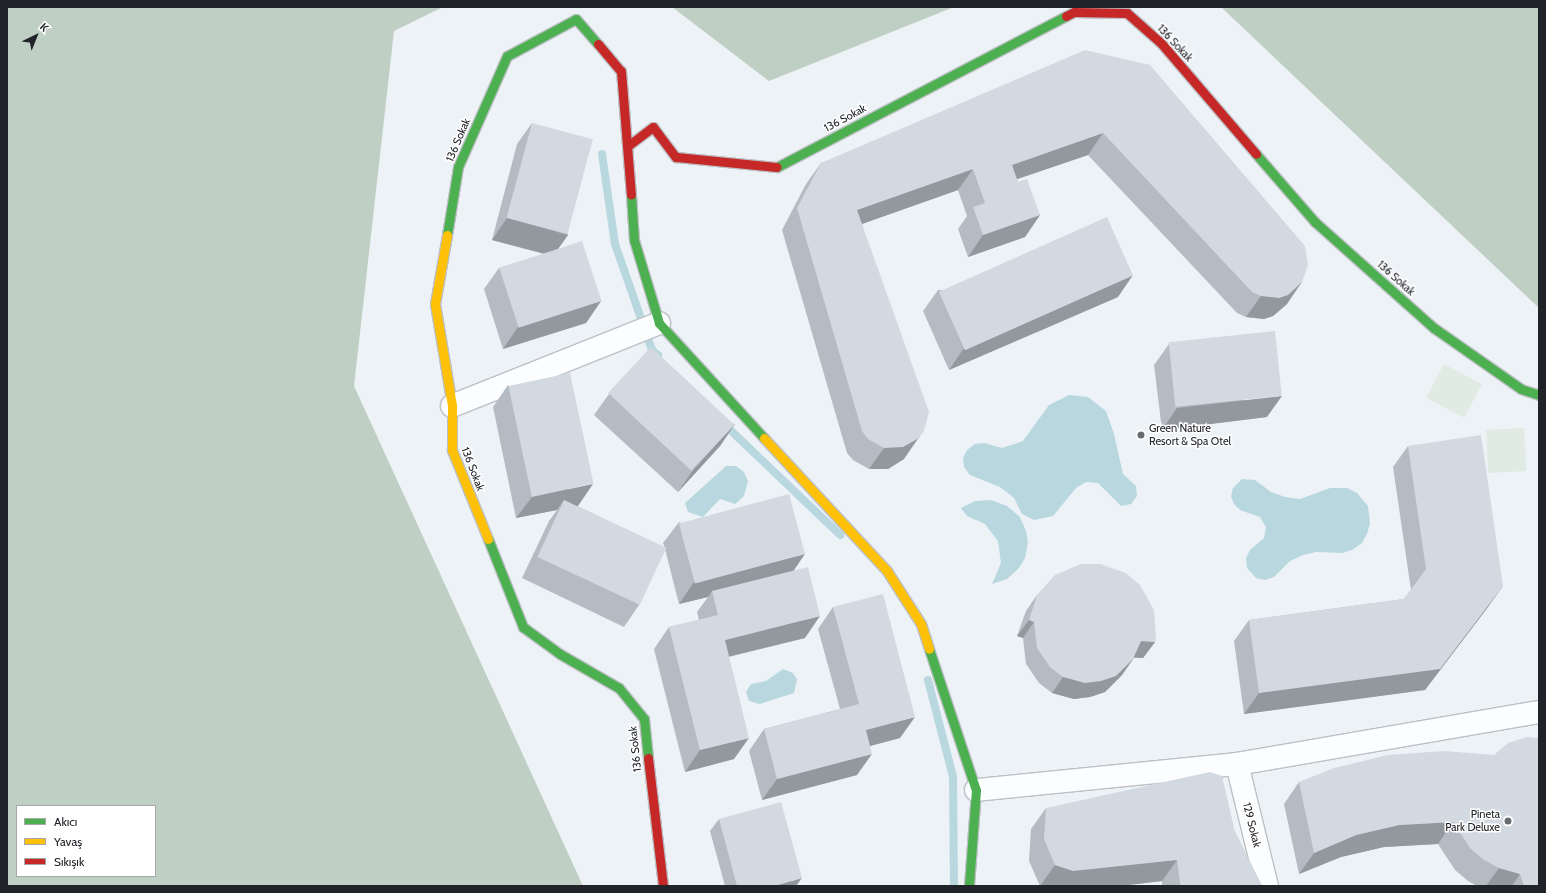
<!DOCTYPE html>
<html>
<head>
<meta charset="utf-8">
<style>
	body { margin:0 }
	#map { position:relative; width:1546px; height:893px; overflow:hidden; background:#edf2f7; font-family:Cabin,sans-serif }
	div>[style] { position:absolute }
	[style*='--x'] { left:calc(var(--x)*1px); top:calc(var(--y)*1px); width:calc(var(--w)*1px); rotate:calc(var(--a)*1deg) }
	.green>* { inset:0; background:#dfebe3; transform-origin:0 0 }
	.forest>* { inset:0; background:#bfcfc3 }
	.water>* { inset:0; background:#b8d7df }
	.stream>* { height:8px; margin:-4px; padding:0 4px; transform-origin:4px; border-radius:4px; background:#b8d7df }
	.roads { filter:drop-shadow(1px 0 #bcc0c4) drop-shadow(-1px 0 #bcc0c4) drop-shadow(0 1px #bcc0c4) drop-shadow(0 -1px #bcc0c4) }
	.street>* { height:22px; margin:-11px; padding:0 11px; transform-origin:11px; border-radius:11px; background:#fcfdfe }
	.fast>* { height:9px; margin:-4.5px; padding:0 4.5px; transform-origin:4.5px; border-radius:4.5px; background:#4caf50 }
	.slow>* { height:9px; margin:-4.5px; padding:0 4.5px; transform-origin:4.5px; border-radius:4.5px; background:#ffc107 }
	.jam>* { height:9px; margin:-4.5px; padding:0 4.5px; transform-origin:4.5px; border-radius:4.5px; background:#c62828 }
	.wall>* { inset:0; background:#b5bbc2 }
	.shaded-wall>* { inset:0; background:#93989e }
	.building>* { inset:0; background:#d2d9e1; transform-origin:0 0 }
	.dots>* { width:11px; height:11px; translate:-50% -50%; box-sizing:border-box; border:2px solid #fff; border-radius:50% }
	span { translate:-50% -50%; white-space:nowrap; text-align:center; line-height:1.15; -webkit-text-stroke:3px #fff; paint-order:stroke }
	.street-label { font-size:11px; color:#202327 }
	.poi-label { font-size:11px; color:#202327 }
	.left { translate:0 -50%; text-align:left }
	.right { translate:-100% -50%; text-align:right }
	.frame { position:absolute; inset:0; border:8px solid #202327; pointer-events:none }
	.legend { position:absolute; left:16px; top:805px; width:140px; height:72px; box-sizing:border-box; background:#fff; border:1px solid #a6a7a9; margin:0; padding:5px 7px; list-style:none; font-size:12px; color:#202327 }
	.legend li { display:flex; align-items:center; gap:8px; height:20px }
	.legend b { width:20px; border:1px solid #a6a7a9 }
	.north { position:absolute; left:16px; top:16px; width:40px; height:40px; -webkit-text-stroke:3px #fff; paint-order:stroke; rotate:43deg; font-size:11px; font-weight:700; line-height:16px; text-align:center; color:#202327 }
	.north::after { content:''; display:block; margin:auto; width:14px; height:18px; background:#202327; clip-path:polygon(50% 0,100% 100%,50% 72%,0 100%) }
</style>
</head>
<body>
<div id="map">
	<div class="green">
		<i style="left:1444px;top:364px;width:43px;height:38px;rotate:28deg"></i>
		<i style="left:1524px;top:428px;width:43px;height:38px;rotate:87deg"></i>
	</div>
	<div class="forest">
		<i style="clip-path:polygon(evenodd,7px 7px,443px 7px,394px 31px,354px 386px,583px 886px,7px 886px,7px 7px,17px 806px,155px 806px,155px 876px,17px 876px,17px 806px)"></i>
		<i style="clip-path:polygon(672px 7px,954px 7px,769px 81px)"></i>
		<i style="clip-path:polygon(1221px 7px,1539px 7px,1539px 308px)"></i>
	</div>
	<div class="water">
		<i style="clip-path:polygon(1069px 395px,1088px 397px,1106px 411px,1114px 434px,1123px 474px,1136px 486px,1137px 496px,1131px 504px,1121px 506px,1098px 483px,1086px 482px,1076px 488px,1053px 516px,1034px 520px,1022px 514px,1014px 498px,1000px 487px,970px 475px,964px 467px,963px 458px,967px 450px,975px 444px,984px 443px,1002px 448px,1023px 441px,1049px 405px)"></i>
		<i style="clip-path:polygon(726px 466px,736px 466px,744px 472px,748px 481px,744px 496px,735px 504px,720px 499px,703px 517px,688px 512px,685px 503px)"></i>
		<i style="clip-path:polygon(1242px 479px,1255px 480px,1271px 492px,1285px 497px,1300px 499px,1330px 488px,1347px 488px,1357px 493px,1368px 506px,1370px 523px,1367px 534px,1362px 543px,1352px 550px,1342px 553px,1316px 552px,1303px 555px,1290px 561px,1274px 577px,1265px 580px,1256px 578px,1247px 568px,1246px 558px,1250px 550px,1264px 538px,1266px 527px,1260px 517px,1240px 510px,1234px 504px,1231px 496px,1233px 488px)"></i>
		<i style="clip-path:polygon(991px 500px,1007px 506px,1020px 517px,1026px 531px,1028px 542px,1025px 558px,1019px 568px,1007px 579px,992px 584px,1001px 563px,998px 541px,985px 524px,967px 516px,961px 508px,975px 501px)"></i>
		<i style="clip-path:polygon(783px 669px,793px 673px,797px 679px,794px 693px,760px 704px,749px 701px,746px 692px,751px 684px,766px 681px)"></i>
	</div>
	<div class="stream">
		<i style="--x:602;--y:154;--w:91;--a:81.8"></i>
		<i style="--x:615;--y:244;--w:112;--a:70.8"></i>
		<i style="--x:652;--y:350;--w:8;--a:40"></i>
		<i style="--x:724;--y:424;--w:161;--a:43.7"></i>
		<i style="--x:928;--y:680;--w:100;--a:75.5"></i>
		<i style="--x:953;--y:777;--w:109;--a:89.5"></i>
	</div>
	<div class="roads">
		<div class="street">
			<i style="--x:452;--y:406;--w:223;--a:-21.8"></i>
			<i style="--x:1237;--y:764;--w:126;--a:76.2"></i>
			<i style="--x:976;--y:790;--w:262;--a:-5.7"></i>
			<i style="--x:1237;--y:764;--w:306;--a:-9.8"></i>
		</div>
		<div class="fast">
			<i style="--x:1256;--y:154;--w:90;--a:49.1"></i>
			<i style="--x:1315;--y:222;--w:159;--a:41.7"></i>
			<i style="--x:1434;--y:328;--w:106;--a:35"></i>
			<i style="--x:1521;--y:389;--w:19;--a:18"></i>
			<i style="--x:777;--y:167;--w:326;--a:-27.6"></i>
			<i style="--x:631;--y:195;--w:45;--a:86.2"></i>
			<i style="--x:634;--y:240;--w:87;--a:73.2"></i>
			<i style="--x:659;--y:323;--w:156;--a:47.6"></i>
			<i style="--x:447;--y:235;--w:69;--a:-80.8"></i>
			<i style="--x:458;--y:167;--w:121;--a:-66.2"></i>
			<i style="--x:507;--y:56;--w:78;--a:-28.2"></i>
			<i style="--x:576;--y:19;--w:33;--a:49"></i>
			<i style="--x:488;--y:539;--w:95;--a:68.3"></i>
			<i style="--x:523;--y:627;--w:46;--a:36.1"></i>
			<i style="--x:560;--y:654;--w:68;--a:30"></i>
			<i style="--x:619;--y:688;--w:40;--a:51"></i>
			<i style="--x:644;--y:719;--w:39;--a:84"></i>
			<i style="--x:929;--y:649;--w:149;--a:71.6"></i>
			<i style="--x:976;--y:790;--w:96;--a:94.2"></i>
		</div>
		<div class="slow">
			<i style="--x:447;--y:235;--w:70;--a:99.9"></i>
			<i style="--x:435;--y:304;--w:103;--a:80.5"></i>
			<i style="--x:452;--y:406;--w:44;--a:90"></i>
			<i style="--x:452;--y:450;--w:96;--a:68"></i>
			<i style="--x:764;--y:438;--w:181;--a:47.2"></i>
			<i style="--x:887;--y:571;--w:63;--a:57.3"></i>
			<i style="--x:921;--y:624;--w:26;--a:72"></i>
		</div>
		<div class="jam">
			<i style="--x:1066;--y:16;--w:9;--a:-27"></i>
			<i style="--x:1074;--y:12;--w:53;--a:1.1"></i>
			<i style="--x:1127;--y:13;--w:45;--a:41.4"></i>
			<i style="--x:1161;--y:43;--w:146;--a:49.4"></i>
			<i style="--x:598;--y:44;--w:35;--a:50"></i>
			<i style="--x:621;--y:71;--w:124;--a:85.4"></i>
			<i style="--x:629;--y:145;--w:30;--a:-37"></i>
			<i style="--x:653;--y:127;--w:38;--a:53"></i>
			<i style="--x:676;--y:157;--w:101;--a:5.7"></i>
			<i style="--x:648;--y:758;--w:129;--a:83.3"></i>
		</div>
	</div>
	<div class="wall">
		<i style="clip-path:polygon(1150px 65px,1287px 304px,1273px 316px,1264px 319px,1246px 317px,1237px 313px,1088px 155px,1017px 179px,1018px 182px,1040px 215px,1025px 237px,968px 257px,958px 229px,967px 216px,958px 190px,862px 224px,904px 459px,888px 469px,869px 469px,853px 460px,847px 453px,782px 230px,806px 184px,821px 163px)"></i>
		<i style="clip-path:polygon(532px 123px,568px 235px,558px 249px,601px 301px,586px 323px,503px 349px,484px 289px,499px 268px,544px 254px,492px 240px,517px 144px)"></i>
		<i style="clip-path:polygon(938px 290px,1118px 297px,949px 370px,923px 311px)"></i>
		<i style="clip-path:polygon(1169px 344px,1267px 417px,1162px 430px,1154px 365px)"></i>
		<i style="clip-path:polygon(508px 385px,578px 506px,577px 506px,665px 548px,663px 543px,679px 522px,794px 570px,805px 638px,729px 657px,734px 759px,685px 772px,654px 649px,669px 627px,699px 620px,697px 612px,708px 597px,679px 604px,665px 549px,639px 605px,624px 627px,522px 578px,549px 521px,557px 510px,516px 518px,493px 407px)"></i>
		<i style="clip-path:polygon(609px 394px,735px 424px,720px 446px,678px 492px,594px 415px)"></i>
		<i style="clip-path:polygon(1408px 446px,1488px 607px,1425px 690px,1244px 714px,1234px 641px,1249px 620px,1404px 599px,1411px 590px,1393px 467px)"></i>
		<i style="clip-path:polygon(1037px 595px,1155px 642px,1143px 658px,1134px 658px,1122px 675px,1105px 692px,1090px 697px,1074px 699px,1052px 693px,1039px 683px,1026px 664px,1023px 638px,1017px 636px,1026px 611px)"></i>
		<i style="clip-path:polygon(833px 607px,900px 738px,870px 746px,857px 775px,762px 800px,749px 751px,764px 729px,840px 709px,818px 629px)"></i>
		<i style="clip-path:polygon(1388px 755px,1539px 886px,1477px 886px,1468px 881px,1455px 870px,1438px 844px,1384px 847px,1341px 857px,1299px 874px,1284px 804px,1299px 782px)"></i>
		<i style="clip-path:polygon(1046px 808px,1235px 832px,1262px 886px,1162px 886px,1162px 881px,1120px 886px,1040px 886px,1029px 861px,1031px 829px)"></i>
		<i style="clip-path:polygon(719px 819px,796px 886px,725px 886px,710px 831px)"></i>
	</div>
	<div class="shaded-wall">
		<i style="clip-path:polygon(1103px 133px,1088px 155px,997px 186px,1012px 165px)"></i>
		<i style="clip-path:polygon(973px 169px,958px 190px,842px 231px,857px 210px)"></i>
		<i style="clip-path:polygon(1040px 215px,1025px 237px,968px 257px,983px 235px)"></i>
		<i style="clip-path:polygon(507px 218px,568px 235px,553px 256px,492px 240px)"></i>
		<i style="clip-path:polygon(1133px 275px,1118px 297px,949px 370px,964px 348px)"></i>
		<i style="clip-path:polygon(1302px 282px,1287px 304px,1273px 316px,1264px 319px,1246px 317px,1261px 296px)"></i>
		<i style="clip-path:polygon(601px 301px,586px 323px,503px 349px,518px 327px)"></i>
		<i style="clip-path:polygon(1282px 396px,1267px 417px,1162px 430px,1177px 408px)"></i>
		<i style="clip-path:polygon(735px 424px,720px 446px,678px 492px,693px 470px)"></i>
		<i style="clip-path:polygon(924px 430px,904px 459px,888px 469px,869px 469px,884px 448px)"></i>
		<i style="clip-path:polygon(593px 484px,578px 506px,560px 510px,564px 500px,557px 510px,516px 518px,532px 497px)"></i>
		<i style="clip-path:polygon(805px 554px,790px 576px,712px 591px,708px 597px,679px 604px,694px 582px)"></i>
		<i style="clip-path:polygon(1503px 586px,1488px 607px,1425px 690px,1244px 714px,1259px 693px)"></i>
		<i style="clip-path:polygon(820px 616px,805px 638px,710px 661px,725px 640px)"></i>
		<i style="clip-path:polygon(1029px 620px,1034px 622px,1023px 638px,1017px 636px)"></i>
		<i style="clip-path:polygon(1141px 641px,1155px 642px,1143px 658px,1129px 657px)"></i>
		<i style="clip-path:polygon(1133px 659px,1122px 675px,1105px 692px,1090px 697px,1074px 699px,1052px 693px,1063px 677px)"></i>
		<i style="clip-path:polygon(915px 717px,900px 738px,851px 751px,866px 730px)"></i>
		<i style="clip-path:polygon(749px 738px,734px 759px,685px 772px,700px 750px)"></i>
		<i style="clip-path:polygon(872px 754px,857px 775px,762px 800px,777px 779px)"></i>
		<i style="clip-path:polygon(1453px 822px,1438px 844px,1384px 847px,1341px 857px,1299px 874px,1314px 853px,1356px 835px,1399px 825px)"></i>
		<i style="clip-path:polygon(1177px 860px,1162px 881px,1120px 886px,1040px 886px,1055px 865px)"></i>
		<i style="clip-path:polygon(1499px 868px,1520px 874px,1512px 886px,1486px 886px)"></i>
		<i style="clip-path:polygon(802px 878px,796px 886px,774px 886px)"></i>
	</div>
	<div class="building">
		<i style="clip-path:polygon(1085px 50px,1150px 65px,1305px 246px,1308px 265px,1302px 282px,1288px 295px,1279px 298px,1261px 296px,1252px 292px,1103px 133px,1012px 165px,1018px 182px,1027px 179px,1040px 215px,983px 235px,973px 207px,985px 203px,973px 169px,857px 210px,929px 412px,924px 430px,919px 438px,903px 447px,884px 448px,868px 439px,862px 431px,797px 208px,821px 163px)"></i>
		<i style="left:532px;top:123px;width:63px;height:98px;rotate:15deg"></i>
		<i style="left:1107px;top:217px;width:64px;height:184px;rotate:66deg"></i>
		<i style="left:582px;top:241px;width:63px;height:87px;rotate:72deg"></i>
		<i style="left:1275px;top:331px;width:65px;height:107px;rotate:84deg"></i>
		<i style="left:651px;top:347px;width:114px;height:63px;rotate:43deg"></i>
		<i style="left:570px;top:373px;width:113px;height:63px;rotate:78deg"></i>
		<i style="clip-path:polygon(1481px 435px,1503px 586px,1440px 669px,1259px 693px,1249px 620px,1404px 599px,1426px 569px,1408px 446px)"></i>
		<i style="left:789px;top:494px;width:62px;height:114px;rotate:75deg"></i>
		<i style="left:564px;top:500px;width:113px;height:63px;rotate:25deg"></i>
		<i style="clip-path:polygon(1081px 564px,1100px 564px,1126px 573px,1140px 585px,1154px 610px,1156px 637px,1155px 642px,1141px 641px,1133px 659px,1116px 676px,1101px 681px,1085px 683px,1063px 677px,1050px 667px,1037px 648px,1034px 622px,1029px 620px,1037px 595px,1055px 575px)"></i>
		<i style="clip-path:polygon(808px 567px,820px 616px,725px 640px,749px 738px,700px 750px,669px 627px,718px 615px,712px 591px)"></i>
		<i style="clip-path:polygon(883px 594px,915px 717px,866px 730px,872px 754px,777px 779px,764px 729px,859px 704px,833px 607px)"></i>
		<i style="clip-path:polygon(1527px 737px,1539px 738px,1539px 886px,1524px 886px,1520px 874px,1499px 868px,1484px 860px,1470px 848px,1453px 822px,1399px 825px,1356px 835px,1314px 853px,1299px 782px,1334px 768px,1388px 755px,1444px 751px,1494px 755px,1508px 743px)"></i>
		<i style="clip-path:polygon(1210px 772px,1222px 776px,1235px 832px,1262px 886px,1181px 886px,1180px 883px,1177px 860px,1073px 871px,1055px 865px,1044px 839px,1046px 808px)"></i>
		<i style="clip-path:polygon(781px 802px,802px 878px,774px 886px,737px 886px,719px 819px)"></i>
	</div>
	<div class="dots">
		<i style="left:1141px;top:435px;background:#686b70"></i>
		<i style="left:1508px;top:821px;background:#686b70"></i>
	</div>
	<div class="street-label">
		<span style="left:1175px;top:43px;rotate:47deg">136 Sokak</span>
		<span style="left:845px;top:118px;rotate:-28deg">136 Sokak</span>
		<span style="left:458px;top:140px;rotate:-67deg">136 Sokak</span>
		<span style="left:1396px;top:278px;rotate:42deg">136 Sokak</span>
		<span style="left:473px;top:469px;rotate:69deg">136 Sokak</span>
		<span style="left:635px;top:749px;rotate:-96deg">136 Sokak</span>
		<span style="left:1252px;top:825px;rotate:76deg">129 Sokak</span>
	</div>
	<div class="poi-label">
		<span class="left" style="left:1149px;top:435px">Green Nature<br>Resort &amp; Spa Otel</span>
		<span class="right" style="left:1500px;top:821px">Pineta<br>Park Deluxe</span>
	</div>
	<div class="frame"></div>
	<ul class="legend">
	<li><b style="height:5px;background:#4caf50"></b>Akıcı</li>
	<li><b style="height:5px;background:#ffc107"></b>Yavaş</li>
	<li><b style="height:5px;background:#c62828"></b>Sıkışık</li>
	</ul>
	<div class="north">K</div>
</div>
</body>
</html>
